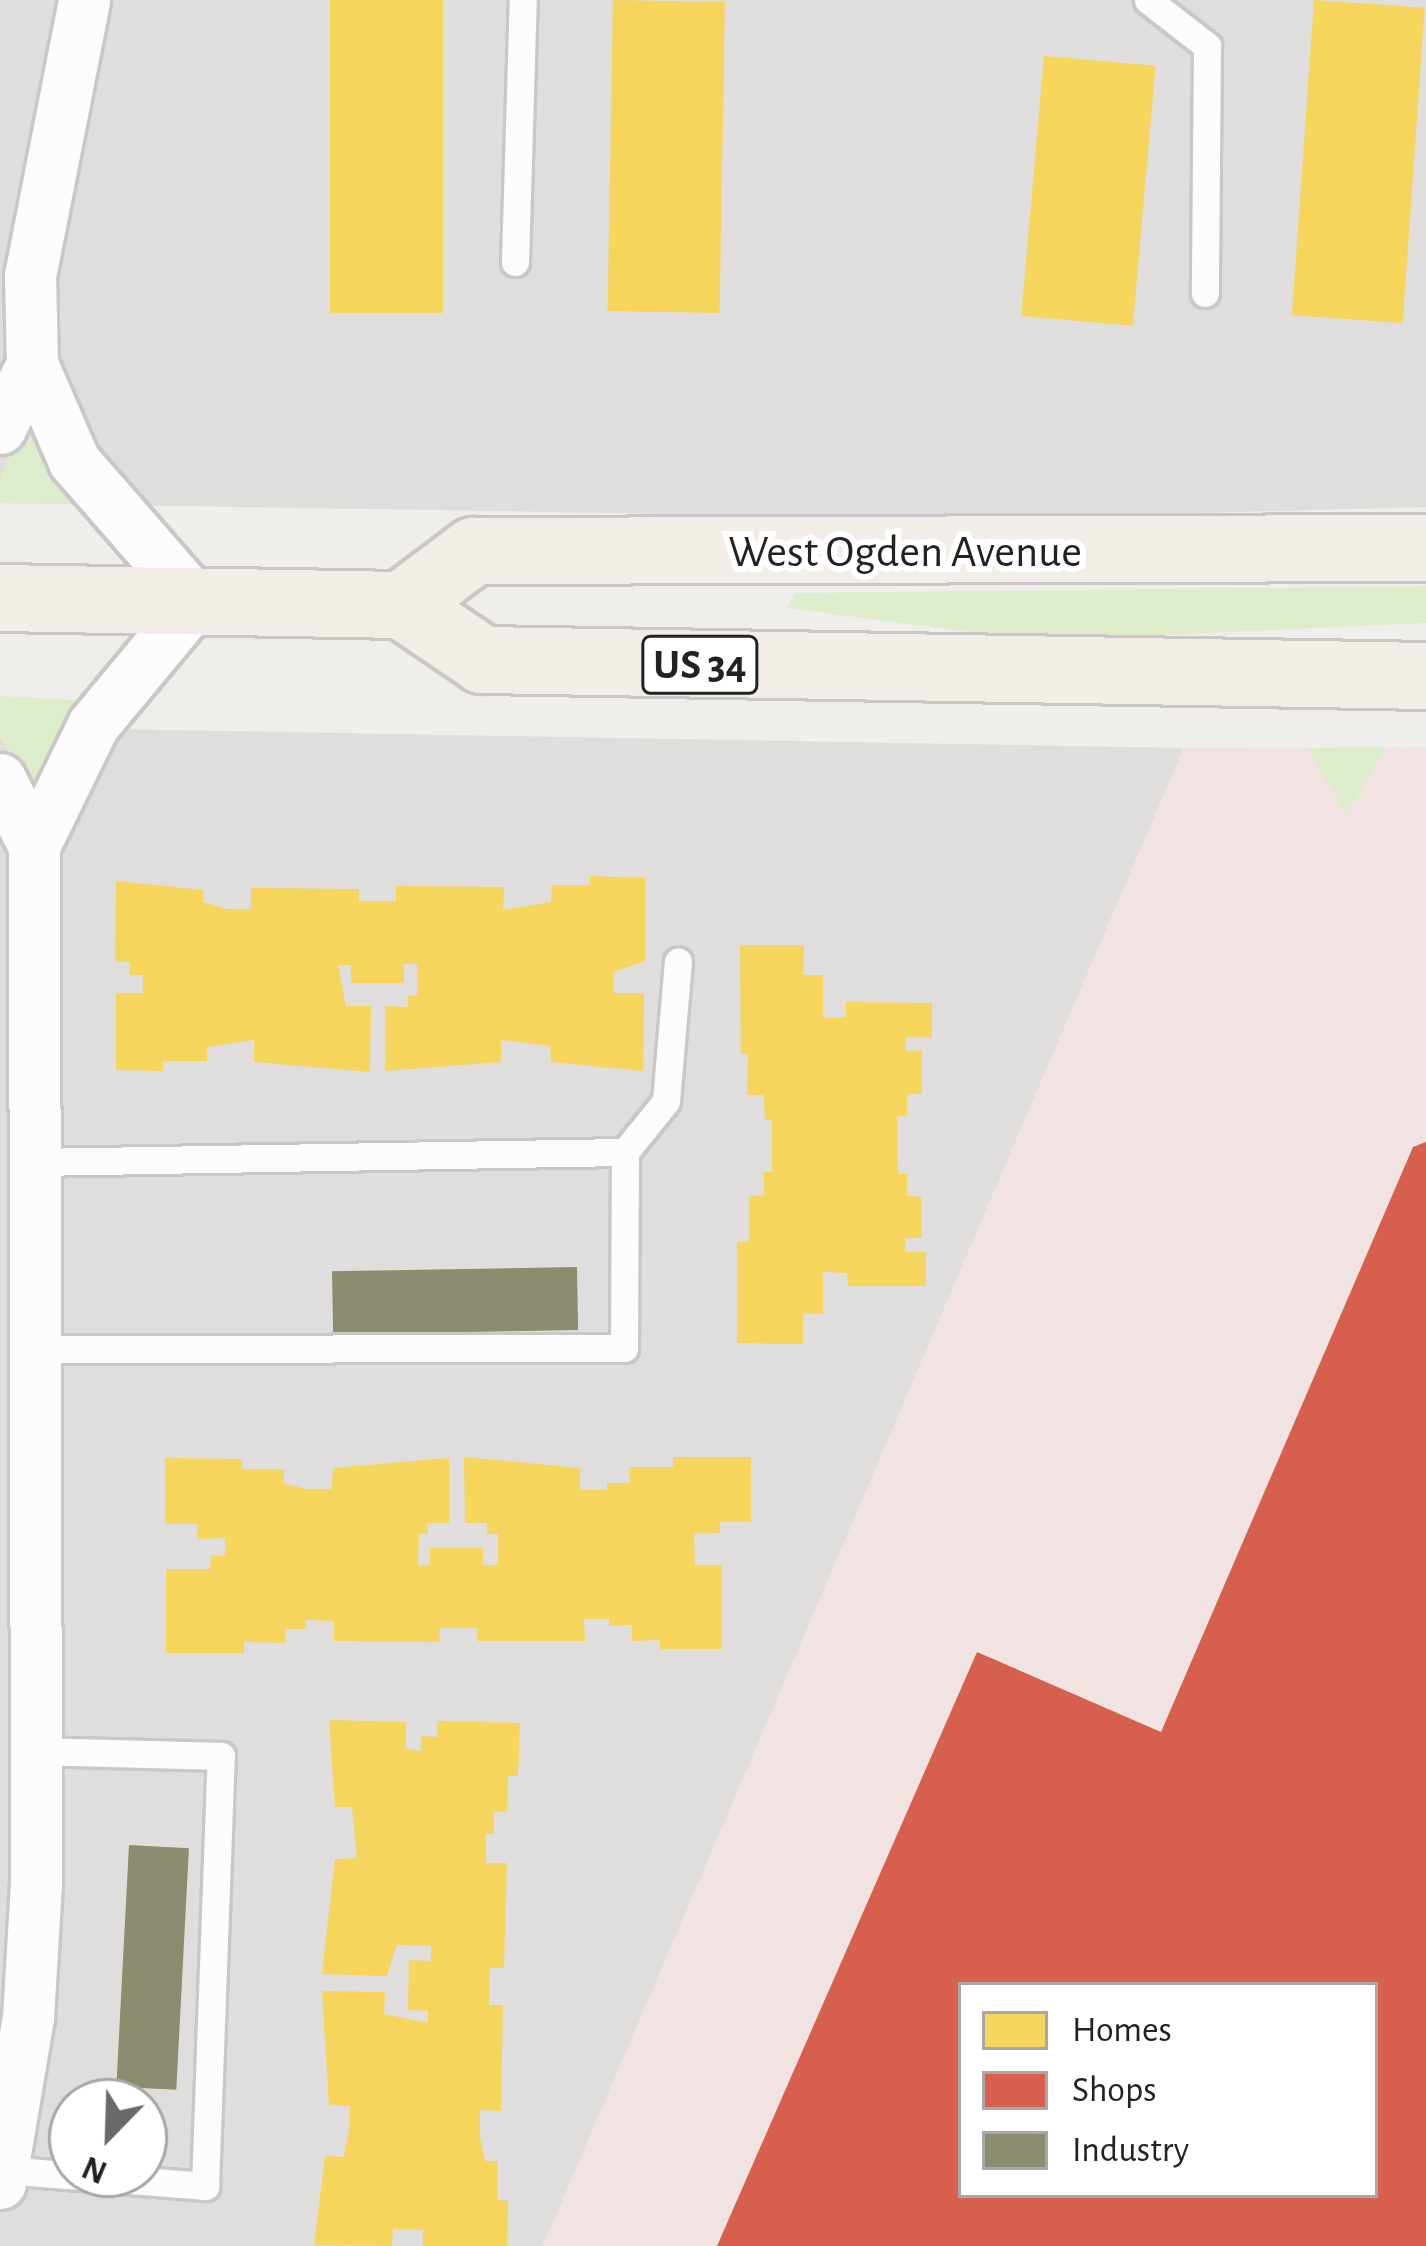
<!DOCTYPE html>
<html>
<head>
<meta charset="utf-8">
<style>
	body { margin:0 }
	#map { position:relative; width:1426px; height:2246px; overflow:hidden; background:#f0eeeb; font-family:"Alegreya Sans",sans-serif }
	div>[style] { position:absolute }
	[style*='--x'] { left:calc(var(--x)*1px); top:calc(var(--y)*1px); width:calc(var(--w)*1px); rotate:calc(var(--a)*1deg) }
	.residential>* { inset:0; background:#dfdedc }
	.commercial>* { inset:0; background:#f1e3e1 }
	.grass>* { inset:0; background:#ddeccb }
	.homes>* { inset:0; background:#f6d55c; transform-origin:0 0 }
	.shops>* { inset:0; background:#d6604d }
	.industry>* { inset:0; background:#8c8c6e; transform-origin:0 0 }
	.roads { filter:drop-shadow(3px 0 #c9c8c7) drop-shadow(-3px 0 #c9c8c7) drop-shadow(0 3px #c9c8c7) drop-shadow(0 -3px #c9c8c7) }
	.lane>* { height:27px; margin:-13.5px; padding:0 13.5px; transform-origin:13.5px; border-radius:13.5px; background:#fdfcfc }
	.street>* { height:51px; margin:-25.5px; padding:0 25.5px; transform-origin:25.5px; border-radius:25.5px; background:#fdfcfc }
	.primary>* { height:66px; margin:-33px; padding:0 33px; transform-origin:33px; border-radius:33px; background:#f3ede7 }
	span { translate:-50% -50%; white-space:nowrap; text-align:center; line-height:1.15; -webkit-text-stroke:12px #fff; paint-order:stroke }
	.shield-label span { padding:3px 9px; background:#fff; border:3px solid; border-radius:9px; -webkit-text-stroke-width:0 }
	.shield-label { font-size:42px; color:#222; font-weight:700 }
	.street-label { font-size:45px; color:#222 }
	.legend { position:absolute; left:958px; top:1982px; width:420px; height:216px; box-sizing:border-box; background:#fff; border:3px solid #a7a7a7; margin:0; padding:15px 21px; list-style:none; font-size:36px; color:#222 }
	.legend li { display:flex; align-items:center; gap:24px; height:60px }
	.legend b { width:60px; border:3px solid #a7a7a7 }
	.north { position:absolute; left:48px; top:2078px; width:120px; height:120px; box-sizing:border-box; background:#fff; border:3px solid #a7a7a7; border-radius:50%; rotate:203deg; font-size:33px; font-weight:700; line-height:48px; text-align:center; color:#222 }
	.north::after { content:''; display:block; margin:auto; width:42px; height:54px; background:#6a6968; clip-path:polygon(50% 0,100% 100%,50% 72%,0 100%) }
</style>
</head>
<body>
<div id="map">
	<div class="residential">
		<i style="clip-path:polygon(0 0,1426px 0,1426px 507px,975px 519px,0 503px)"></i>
		<i style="clip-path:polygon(evenodd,0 727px,1184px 748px,543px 2246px,0 2246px,0 727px,72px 2102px,144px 2102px,144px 2174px,72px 2174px,72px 2102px)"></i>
	</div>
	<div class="commercial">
		<i style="clip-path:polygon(evenodd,1426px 747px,1426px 2246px,543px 2246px,1184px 748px,1426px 747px,961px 1985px,1375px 1985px,1375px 2195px,961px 2195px,961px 1985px)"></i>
	</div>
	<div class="grass">
		<i style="clip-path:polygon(33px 397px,52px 472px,77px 504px,0 503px,0 478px)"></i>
		<i style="clip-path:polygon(1426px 586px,1426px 623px,1036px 641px,787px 608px,795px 593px)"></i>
		<i style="clip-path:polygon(0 696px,78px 700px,85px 707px,34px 793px,0 738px)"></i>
		<i style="clip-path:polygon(1384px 747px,1347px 816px,1307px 748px)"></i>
	</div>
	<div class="homes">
		<i style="left:330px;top:0;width:113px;height:313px"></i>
		<i style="left:613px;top:0;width:112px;height:311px;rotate:1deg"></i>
		<i style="left:1314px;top:0;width:111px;height:316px;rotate:4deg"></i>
		<i style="left:1044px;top:56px;width:112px;height:261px;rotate:5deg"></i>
		<i style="clip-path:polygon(590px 876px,645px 878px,645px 961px,613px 972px,614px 993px,644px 993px,643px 1071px,551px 1062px,550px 1046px,501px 1040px,501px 1062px,385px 1071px,385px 1006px,408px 1007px,408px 995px,417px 996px,417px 964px,404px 964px,404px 983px,351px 983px,351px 965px,338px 965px,346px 1006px,371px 1006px,370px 1072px,254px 1062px,254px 1040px,207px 1047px,207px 1061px,163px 1061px,163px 1071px,116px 1070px,116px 993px,143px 993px,143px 975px,130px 975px,130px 962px,115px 962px,116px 881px,203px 890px,203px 902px,227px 909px,251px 909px,251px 888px,359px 889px,359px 901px,396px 901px,396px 886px,504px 887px,503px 910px,551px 902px,552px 885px,590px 885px)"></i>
		<i style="clip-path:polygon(740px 945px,804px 945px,803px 975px,823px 975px,823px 1018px,846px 1017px,846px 1002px,932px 1003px,932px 1038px,906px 1037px,906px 1051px,922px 1050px,922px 1094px,907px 1094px,907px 1116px,897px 1116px,898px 1174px,907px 1174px,907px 1196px,921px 1197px,922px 1238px,905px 1238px,905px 1252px,926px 1252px,926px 1286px,848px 1286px,847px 1273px,823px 1272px,823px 1314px,803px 1314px,803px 1344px,737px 1343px,737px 1242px,749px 1242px,749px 1196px,764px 1195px,764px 1172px,772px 1172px,772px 1120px,765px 1120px,764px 1095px,747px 1095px,748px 1054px,741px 1054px)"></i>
		<i style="clip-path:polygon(464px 1457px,580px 1468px,580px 1490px,607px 1490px,607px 1483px,630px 1483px,629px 1467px,673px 1467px,673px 1457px,751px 1457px,751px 1522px,720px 1522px,720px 1533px,694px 1534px,695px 1565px,722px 1565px,722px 1649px,660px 1649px,660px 1640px,632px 1641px,632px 1625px,609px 1626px,609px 1619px,584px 1619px,585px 1641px,477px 1641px,477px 1628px,440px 1628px,439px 1642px,334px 1641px,334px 1621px,306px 1620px,306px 1629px,285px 1629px,285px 1643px,244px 1642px,244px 1653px,166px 1653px,166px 1569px,210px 1569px,211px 1555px,225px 1556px,225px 1538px,197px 1539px,197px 1524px,165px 1524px,165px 1458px,242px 1459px,242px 1469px,284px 1469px,284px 1484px,307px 1489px,332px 1489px,333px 1468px,449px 1458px,449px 1523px,427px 1523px,428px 1534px,419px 1534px,418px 1566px,430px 1565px,430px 1548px,483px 1548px,483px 1565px,498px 1565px,498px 1534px,487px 1534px,487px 1523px,465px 1523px)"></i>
		<i style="clip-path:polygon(329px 1720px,406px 1722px,406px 1749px,421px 1751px,421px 1736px,437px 1737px,437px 1721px,520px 1723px,518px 1776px,508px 1776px,507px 1812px,494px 1811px,494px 1834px,486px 1834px,486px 1863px,507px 1863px,504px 1968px,490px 1968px,489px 2005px,503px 2005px,501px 2111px,480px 2110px,480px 2138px,485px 2161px,498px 2161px,497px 2200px,508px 2201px,507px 2246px,423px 2246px,423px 2230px,393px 2229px,392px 2246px,314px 2245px,325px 2156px,344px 2157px,349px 2131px,350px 2106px,329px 2105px,322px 1991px,385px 1992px,384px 2014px,428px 2023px,428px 2011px,408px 2010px,409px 1960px,431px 1961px,431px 1946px,397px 1945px,387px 1976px,322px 1974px,335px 1859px,357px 1858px,352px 1807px,335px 1807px)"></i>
	</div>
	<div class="shops">
		<i style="clip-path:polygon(evenodd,1426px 1142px,1426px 2246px,717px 2246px,977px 1652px,1161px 1732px,1413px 1147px,1426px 1142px,961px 1985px,1375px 1985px,1375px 2195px,961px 2195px,961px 1985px)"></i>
	</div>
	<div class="industry">
		<i style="left:577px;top:1267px;width:63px;height:245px;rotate:89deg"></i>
		<i style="left:129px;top:1845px;width:60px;height:242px;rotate:3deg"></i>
	</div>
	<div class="roads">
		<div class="lane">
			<i style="--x:1148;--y:0;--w:75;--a:37.9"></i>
			<i style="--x:1207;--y:46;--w:247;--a:90.5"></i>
			<i style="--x:515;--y:262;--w:262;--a:-88.3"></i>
			<i style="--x:625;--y:1152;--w:65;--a:-51.2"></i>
			<i style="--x:666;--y:1101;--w:140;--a:-85.1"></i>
			<i style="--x:34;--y:1162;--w:591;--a:-0.97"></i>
			<i style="--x:625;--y:1152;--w:196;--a:90.3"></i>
			<i style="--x:624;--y:1348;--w:590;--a:179.9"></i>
			<i style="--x:3;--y:2170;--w:203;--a:4.5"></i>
			<i style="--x:205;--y:2186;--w:430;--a:-87.9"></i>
			<i style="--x:221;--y:1756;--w:185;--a:-178.5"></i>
		</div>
		<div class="street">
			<i style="--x:0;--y:428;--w:72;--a:-63.4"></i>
			<i style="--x:0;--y:779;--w:75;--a:63.1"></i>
			<i style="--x:0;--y:2183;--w:167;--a:-80.4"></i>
			<i style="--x:28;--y:2018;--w:134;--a:-86.6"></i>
			<i style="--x:36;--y:1884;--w:1038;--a:-90.11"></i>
			<i style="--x:34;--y:846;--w:135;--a:-64"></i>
			<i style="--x:93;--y:725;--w:161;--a:-50.3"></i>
			<i style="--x:196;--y:601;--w:186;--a:-131.1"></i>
			<i style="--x:74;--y:461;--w:106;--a:-113.4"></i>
			<i style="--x:32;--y:364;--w:88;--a:-91.3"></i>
			<i style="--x:30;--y:276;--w:281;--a:-78.9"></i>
		</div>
		<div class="primary">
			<i style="--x:0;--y:598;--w:402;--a:1"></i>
			<i style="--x:402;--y:605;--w:98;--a:34.2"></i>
			<i style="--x:483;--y:660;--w:943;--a:0.97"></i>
			<i style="--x:402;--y:605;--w:90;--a:-36.9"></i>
			<i style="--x:474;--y:551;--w:952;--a:-0.18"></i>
		</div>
	</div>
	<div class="shield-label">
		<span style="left:700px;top:665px">US 34</span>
	</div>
	<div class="street-label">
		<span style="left:905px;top:553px">West Ogden Avenue</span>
	</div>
	<ul class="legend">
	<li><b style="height:33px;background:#f6d55c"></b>Homes</li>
	<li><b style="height:33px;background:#d6604d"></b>Shops</li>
	<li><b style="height:33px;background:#8c8c6e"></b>Industry</li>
	</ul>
	<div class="north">N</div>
</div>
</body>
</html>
